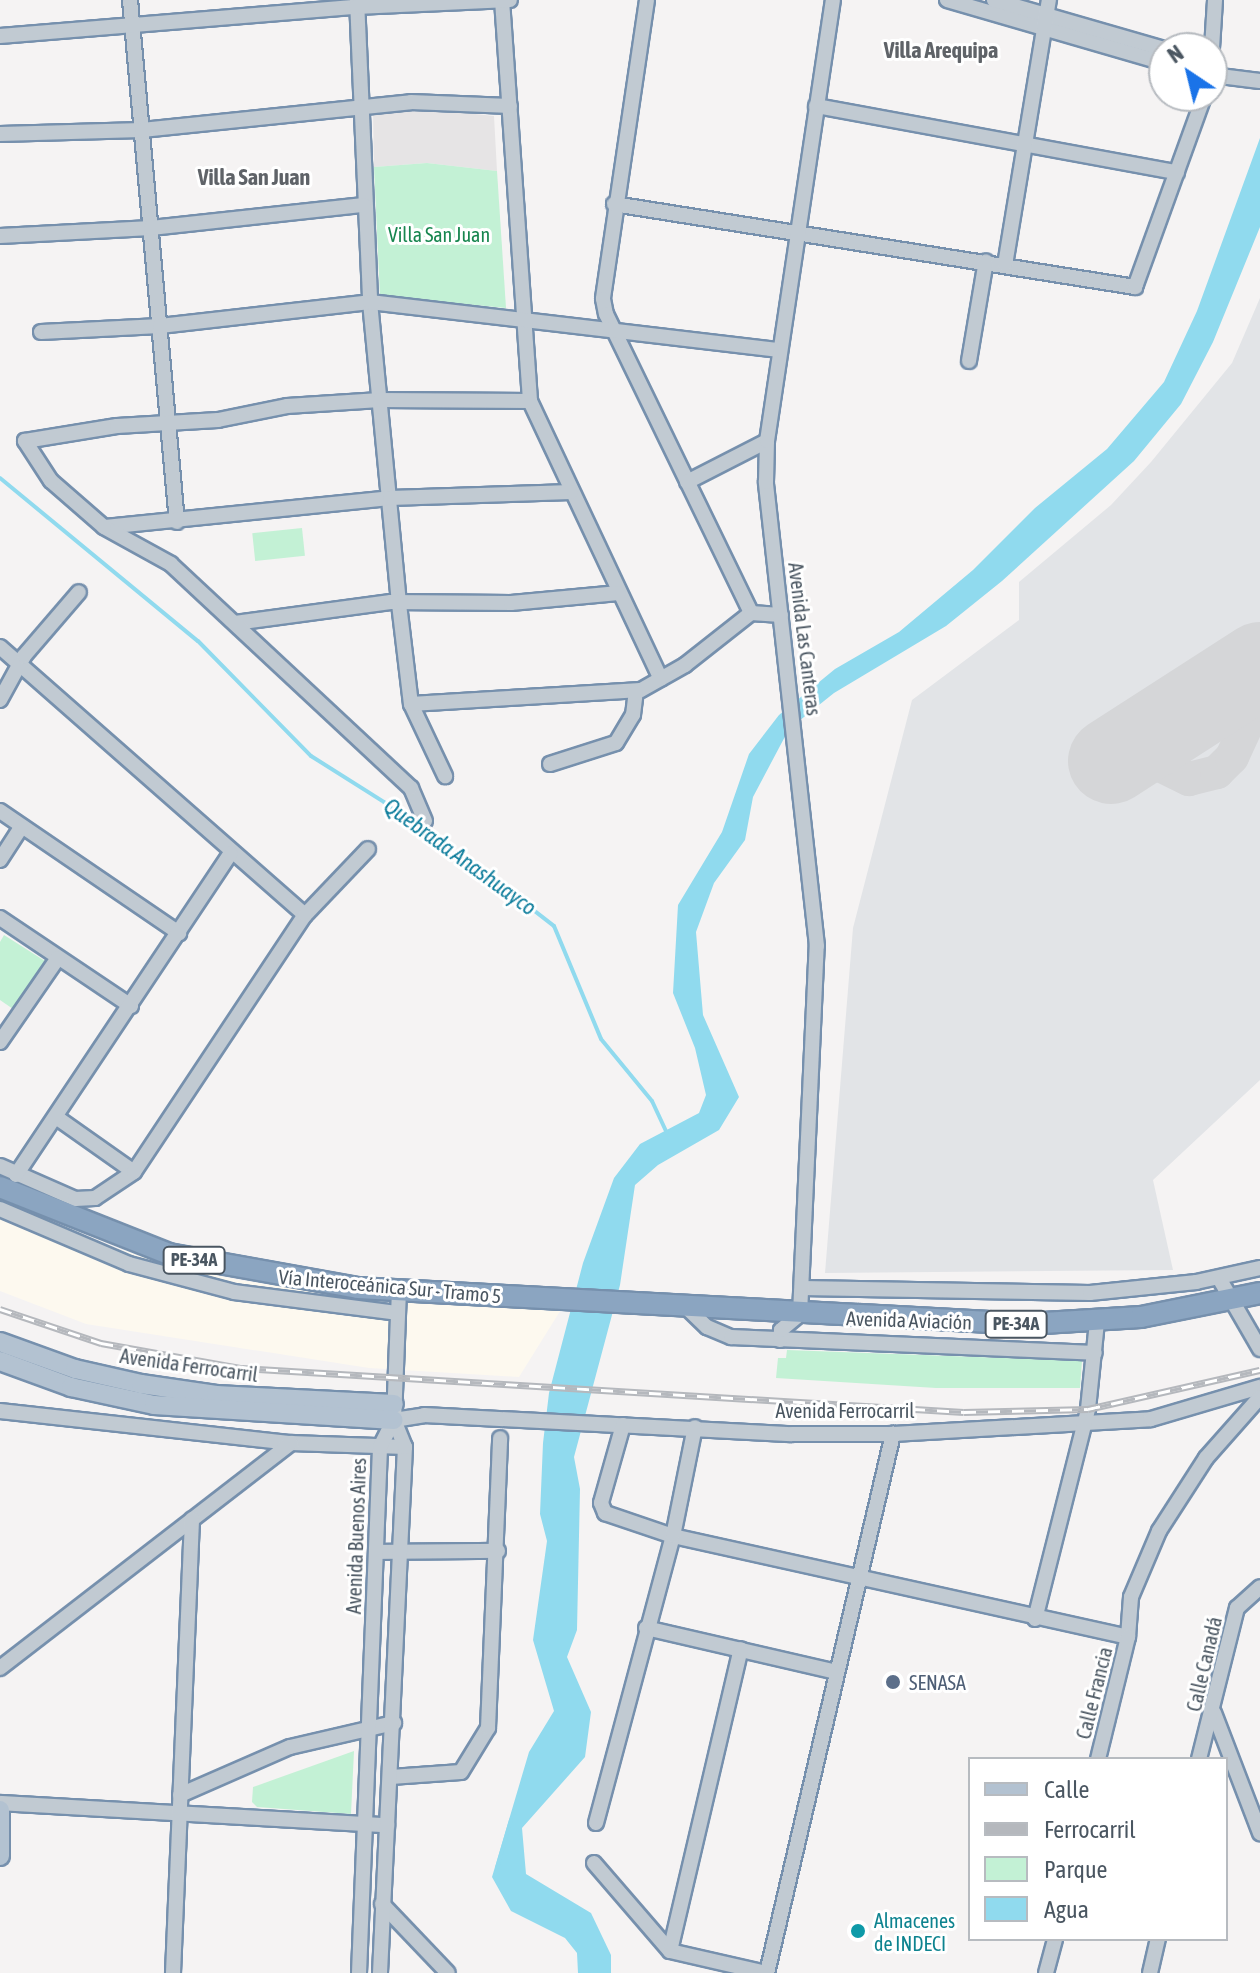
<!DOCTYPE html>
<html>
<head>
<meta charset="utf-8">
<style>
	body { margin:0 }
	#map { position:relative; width:1260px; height:1973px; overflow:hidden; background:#f5f3f3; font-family:"Asap Condensed",sans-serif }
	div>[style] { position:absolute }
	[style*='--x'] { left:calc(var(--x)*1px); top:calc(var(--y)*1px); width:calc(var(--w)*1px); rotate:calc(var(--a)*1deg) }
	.commercial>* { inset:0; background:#fdf9ef }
	.education>* { inset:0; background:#e6e4e5 }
	.airport>* { inset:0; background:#e2e4e7 }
	.green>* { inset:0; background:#c3f1d5; transform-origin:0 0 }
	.water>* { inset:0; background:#90daee }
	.stream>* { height:4px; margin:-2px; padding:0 2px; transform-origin:2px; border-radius:2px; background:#90daee }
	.taxiway>* { height:34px; margin:-17px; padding:0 17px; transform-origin:17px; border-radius:17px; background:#d5d6d8 }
	.runway>* { height:86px; margin:-43px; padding:0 43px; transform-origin:43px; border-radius:43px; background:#d5d6d8 }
	.roads { filter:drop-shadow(2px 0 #7690ad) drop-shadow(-2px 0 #7690ad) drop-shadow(0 2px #7690ad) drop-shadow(0 -2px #7690ad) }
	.minor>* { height:14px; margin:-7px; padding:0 7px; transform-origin:7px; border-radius:7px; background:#c1cad2 }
	.major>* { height:18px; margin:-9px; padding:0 9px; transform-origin:9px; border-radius:9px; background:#b3c2d1 }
	.highway>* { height:20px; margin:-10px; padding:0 10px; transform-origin:10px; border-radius:10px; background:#8ba5c1 }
	.rail>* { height:7px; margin-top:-3.5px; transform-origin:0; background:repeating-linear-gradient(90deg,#fff 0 12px,#b5b8bd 0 24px); box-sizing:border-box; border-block:2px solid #b5b8bd }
	.dots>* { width:22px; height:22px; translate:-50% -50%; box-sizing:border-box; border:4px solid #fff; border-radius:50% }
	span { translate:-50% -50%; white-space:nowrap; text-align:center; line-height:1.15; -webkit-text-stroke:6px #fff; paint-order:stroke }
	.shield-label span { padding:2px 6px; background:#fff; border:2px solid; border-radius:6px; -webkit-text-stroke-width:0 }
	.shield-label { font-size:18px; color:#4a5661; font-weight:700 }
	.park-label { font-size:20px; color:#17864f }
	.street-label { font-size:20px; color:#4a5661 }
	.service-label { font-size:20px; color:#4e5e75 }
	.left { translate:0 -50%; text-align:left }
	.culture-label { font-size:20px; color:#0d838f }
	.neighbourhood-label { font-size:22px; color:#5f6368; font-weight:700 }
	.water-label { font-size:22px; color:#0c7c9b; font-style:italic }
	.legend { position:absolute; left:968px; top:1757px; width:260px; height:184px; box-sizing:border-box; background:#fff; border:2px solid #b7bbc0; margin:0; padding:10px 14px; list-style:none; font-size:24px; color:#4a5661 }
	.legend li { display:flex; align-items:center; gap:16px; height:40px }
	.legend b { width:40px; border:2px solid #b7bbc0 }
	.north { position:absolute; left:1148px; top:32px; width:80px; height:80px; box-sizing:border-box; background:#fff; border:2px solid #b7bbc0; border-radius:50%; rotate:325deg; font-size:22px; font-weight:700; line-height:32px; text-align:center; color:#4a5661 }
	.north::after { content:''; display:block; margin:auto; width:28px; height:36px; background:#1a73e8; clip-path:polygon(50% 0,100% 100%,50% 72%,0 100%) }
</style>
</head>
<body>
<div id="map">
	<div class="commercial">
		<i style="clip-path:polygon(0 1202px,77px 1235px,167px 1265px,237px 1280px,373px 1300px,562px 1308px,519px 1377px,369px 1368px,86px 1324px,0 1291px)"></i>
	</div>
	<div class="education">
		<i style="clip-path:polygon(428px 109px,494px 116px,497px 171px,427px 163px,374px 167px,373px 111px)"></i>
	</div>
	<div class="airport">
		<i style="clip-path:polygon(1260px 298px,1260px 1080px,1153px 1180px,1173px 1270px,825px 1273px,853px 928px,912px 700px,1019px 620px,1019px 582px,1111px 505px,1151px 462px,1232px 363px)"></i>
	</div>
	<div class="green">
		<i style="clip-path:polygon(427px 163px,497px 171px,506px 308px,380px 296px,374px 167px)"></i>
		<i style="left:302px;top:528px;width:28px;height:50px;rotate:84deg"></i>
		<i style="clip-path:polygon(4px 935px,45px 961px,13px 1009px,0 1000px,0 942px)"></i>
		<i style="clip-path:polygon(787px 1350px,1082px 1361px,1080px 1388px,936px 1388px,776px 1378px,778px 1358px,786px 1358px)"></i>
		<i style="clip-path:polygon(354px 1751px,351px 1814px,257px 1807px,252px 1802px,253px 1787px)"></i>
	</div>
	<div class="water">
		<i style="clip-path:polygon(1260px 138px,1260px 227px,1213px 342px,1181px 404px,1134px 461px,1002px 581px,946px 626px,834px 693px,789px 729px,753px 797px,745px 840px,714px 883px,696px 932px,703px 1015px,739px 1097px,719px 1130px,658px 1165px,635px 1185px,620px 1285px,574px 1457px,580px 1489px,577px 1630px,567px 1657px,591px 1712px,585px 1757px,522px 1828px,526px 1874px,591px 1913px,611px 1955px,611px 1973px,578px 1973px,577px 1953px,565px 1938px,511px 1911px,492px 1877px,529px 1752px,554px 1711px,533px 1640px,547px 1541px,540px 1514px,543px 1443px,549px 1393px,583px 1263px,614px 1178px,640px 1144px,699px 1113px,706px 1095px,695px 1048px,673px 993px,678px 905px,722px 832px,749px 754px,779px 715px,835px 669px,899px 632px,973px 570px,1035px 508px,1107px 449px,1164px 382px,1197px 311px)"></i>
	</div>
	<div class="stream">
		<i style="--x:0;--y:478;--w:256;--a:39.5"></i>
		<i style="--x:198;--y:641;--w:161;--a:45.5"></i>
		<i style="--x:311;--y:756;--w:86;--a:32.2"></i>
		<i style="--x:384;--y:802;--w:62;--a:39.8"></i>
		<i style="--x:432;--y:842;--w:57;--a:29.2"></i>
		<i style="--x:482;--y:870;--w:91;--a:37.9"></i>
		<i style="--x:554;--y:926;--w:122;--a:67.4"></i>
		<i style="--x:601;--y:1039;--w:80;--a:50.6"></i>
		<i style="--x:652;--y:1101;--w:35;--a:65"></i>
		<i style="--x:497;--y:1868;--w:50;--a:-73.7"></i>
	</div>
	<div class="taxiway">
		<i style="--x:1239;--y:678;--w:60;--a:165.5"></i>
		<i style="--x:1181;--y:693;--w:27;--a:147"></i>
		<i style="--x:1158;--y:708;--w:31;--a:109"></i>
		<i style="--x:1148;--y:737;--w:32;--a:64"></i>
		<i style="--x:1162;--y:766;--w:30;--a:26"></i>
		<i style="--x:1189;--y:779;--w:29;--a:-14"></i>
		<i style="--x:1217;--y:772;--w:21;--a:-45"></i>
		<i style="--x:1232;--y:757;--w:67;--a:-65.3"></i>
	</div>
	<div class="runway">
		<i style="--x:1111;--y:761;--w:177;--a:-32.8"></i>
	</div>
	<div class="roads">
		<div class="minor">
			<i style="--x:130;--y:0;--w:524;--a:84.86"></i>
			<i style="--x:357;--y:0;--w:302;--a:87.5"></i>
			<i style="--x:370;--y:302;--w:303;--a:84.5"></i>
			<i style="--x:399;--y:604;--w:101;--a:83.2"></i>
			<i style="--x:411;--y:704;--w:80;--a:64.7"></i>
			<i style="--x:502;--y:0;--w:402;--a:86"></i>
			<i style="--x:530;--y:401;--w:307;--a:64.8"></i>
			<i style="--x:647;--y:0;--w:302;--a:98.4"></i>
			<i style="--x:603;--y:299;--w:15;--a:79"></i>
			<i style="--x:606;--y:314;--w:332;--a:64.1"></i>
			<i style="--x:947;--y:0;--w:226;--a:16.2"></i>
			<i style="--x:994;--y:0;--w:177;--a:16.1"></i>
			<i style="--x:0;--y:36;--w:357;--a:-4.7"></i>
			<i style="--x:356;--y:7;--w:154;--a:-2.6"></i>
			<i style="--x:1212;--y:48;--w:48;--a:-86.4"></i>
			<i style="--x:1212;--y:75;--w:48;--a:7.1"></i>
			<i style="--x:816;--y:106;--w:367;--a:10.4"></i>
			<i style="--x:0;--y:134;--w:142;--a:-1.6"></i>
			<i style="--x:142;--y:130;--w:270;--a:-5.9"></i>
			<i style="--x:411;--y:102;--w:99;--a:2.3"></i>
			<i style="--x:614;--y:204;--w:528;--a:9.05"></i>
			<i style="--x:1135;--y:287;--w:203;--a:-70.1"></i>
			<i style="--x:0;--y:236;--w:151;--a:-3"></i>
			<i style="--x:151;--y:228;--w:214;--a:-6.2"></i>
			<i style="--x:1005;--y:265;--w:269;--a:-80.6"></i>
			<i style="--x:41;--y:332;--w:119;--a:-2.9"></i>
			<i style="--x:160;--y:326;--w:211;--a:-6.5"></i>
			<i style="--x:370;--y:302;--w:410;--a:6.7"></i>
			<i style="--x:969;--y:361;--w:101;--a:-80.4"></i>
			<i style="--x:687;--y:482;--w:90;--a:-27.1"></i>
			<i style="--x:105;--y:527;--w:286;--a:-5.8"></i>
			<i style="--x:390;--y:498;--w:181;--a:-1.9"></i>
			<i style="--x:235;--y:623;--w:157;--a:-7.7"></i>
			<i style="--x:391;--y:602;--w:120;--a:0.5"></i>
			<i style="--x:511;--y:603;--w:108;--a:-5.3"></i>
			<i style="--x:0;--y:647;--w:406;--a:41.3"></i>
			<i style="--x:0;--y:700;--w:50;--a:-61.4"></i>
			<i style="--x:24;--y:656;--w:84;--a:-49.3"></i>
			<i style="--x:411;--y:704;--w:230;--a:-3.5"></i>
			<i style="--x:641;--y:690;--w:51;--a:-29.6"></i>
			<i style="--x:685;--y:665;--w:84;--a:-38.2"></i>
			<i style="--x:751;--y:613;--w:30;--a:4"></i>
			<i style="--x:550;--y:764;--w:69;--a:-17.7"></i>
			<i style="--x:616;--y:743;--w:33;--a:-59"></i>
			<i style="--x:633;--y:715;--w:24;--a:-83"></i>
			<i style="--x:0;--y:811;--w:217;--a:34.3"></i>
			<i style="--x:425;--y:821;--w:36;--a:-113"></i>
			<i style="--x:411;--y:788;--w:328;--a:-137"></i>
			<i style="--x:171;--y:564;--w:77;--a:-151.1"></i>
			<i style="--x:104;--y:527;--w:70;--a:-139"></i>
			<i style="--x:51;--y:481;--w:48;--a:-123"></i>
			<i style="--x:25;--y:441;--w:93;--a:-9.3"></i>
			<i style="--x:117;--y:426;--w:101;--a:-3.4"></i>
			<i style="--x:218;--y:420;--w:70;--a:-11.5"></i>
			<i style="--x:287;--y:406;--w:93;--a:-3.7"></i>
			<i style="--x:380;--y:400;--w:150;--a:0.4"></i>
			<i style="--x:0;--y:860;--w:40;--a:-57.1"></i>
			<i style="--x:0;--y:918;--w:158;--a:33.9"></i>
			<i style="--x:0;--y:1042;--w:102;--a:-55.4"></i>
			<i style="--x:56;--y:1117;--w:95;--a:35.2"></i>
			<i style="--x:0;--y:1166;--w:82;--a:23.7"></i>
			<i style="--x:75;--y:1199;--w:20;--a:-3"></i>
			<i style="--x:95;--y:1198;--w:47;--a:-33.7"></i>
			<i style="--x:134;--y:1172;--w:309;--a:-56.4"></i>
			<i style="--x:305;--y:915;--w:91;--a:-46.3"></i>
			<i style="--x:16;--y:1175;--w:387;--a:-56.3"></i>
			<i style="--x:0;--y:1209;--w:140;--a:23.1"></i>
			<i style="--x:129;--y:1264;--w:109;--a:14.9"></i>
			<i style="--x:234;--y:1292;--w:164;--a:7.3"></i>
			<i style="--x:1219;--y:1278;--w:82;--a:60"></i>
			<i style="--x:802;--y:1288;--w:288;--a:1"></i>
			<i style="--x:1090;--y:1293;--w:107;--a:-5.9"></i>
			<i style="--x:1196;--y:1282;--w:66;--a:-12.3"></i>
			<i style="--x:684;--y:1305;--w:32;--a:44"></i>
			<i style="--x:707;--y:1327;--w:26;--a:23"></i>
			<i style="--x:731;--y:1337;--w:364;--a:2.5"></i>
			<i style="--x:780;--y:1340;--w:10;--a:-84"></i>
			<i style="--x:781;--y:1330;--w:25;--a:-40"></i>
			<i style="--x:800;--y:1314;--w:368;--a:-87.4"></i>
			<i style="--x:817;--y:946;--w:467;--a:-96.3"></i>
			<i style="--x:766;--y:482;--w:41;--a:-88.6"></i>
			<i style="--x:767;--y:441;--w:446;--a:-81.5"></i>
			<i style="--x:0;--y:1411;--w:293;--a:6.3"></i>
			<i style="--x:291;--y:1443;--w:114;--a:2"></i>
			<i style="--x:394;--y:1420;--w:30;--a:-9"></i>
			<i style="--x:424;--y:1415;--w:368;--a:3"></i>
			<i style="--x:792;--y:1434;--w:101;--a:0"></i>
			<i style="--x:893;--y:1434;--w:258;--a:-3.3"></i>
			<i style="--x:1151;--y:1419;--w:114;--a:-16.4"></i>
			<i style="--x:623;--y:1425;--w:81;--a:105.8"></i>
			<i style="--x:601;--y:1503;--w:11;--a:68"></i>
			<i style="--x:605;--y:1513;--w:72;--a:18.7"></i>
			<i style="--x:673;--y:1536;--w:466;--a:12.5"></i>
			<i style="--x:1128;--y:1637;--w:40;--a:-85.7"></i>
			<i style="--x:1131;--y:1597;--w:72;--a:-67"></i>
			<i style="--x:1159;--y:1531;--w:87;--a:-57.2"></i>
			<i style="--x:1206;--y:1458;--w:81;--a:-48.5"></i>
			<i style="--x:376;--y:1552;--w:122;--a:-0.5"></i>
			<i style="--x:1035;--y:1619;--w:217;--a:-75.8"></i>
			<i style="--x:1088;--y:1409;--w:87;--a:-84.1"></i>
			<i style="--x:646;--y:1628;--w:195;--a:13"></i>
			<i style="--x:0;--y:1668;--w:368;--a:-37.7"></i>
			<i style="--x:1214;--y:1713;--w:129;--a:69"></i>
			<i style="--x:1098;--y:1759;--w:126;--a:-76.2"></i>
			<i style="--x:1199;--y:1759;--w:156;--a:-75.9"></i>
			<i style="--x:1237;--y:1608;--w:31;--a:-42"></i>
			<i style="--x:391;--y:1777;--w:70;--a:-4.1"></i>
			<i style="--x:461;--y:1772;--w:52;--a:-58.5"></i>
			<i style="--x:488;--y:1728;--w:290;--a:-87.6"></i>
			<i style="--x:180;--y:1795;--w:120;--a:-23.6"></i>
			<i style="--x:290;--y:1747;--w:107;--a:-13"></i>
			<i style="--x:0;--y:1803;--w:388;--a:3.3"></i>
			<i style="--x:596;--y:1823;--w:297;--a:-75"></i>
			<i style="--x:673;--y:1536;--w:111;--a:-78.6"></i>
			<i style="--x:594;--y:1863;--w:116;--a:49.2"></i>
			<i style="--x:670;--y:1951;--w:98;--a:12.9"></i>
			<i style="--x:382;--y:1904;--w:95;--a:46.3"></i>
			<i style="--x:670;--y:1951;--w:310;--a:-76.8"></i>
			<i style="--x:173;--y:1973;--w:454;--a:-87.6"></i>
			<i style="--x:359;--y:1973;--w:526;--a:-87.71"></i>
			<i style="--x:380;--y:1447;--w:30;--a:-63"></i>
			<i style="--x:380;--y:1973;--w:527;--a:-87.28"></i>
			<i style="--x:405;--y:1447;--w:29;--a:-112"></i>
			<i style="--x:394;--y:1420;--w:130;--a:-87.8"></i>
			<i style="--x:767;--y:1973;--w:554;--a:-76.84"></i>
			<i style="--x:1046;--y:1973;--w:35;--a:-75"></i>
			<i style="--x:1150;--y:1973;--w:35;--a:-77"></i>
		</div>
		<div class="major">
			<i style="--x:0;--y:1342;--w:80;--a:19.8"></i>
			<i style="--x:75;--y:1369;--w:68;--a:12.8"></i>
			<i style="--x:141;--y:1384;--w:76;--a:8.3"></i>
			<i style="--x:216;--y:1395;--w:178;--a:2.9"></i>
			<i style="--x:0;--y:1361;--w:76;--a:20.1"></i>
			<i style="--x:71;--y:1387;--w:85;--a:12.2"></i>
			<i style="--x:154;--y:1405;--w:240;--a:3.6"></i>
			<i style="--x:0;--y:1810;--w:46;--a:90"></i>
		</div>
		<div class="highway">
			<i style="--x:0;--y:1187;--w:182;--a:21.6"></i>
			<i style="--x:169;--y:1254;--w:192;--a:10.2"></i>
			<i style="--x:358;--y:1288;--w:670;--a:3.08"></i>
			<i style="--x:1027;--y:1324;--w:114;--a:-3.5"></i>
			<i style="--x:1141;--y:1317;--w:121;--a:-11.4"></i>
		</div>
	</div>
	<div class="rail">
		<i style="--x:0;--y:1309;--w:107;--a:18.6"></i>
		<i style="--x:101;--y:1343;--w:143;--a:10.1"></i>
		<i style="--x:242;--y:1368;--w:723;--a:3.49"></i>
		<i style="--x:964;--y:1412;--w:124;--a:-1.4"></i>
		<i style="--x:1088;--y:1409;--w:176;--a:-12.8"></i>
	</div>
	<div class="dots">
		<i style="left:893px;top:1682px;background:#5c6f8a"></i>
		<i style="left:858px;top:1931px;background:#0f9aa8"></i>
	</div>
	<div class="shield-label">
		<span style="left:194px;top:1260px">PE-34A</span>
		<span style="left:1016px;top:1324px">PE-34A</span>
	</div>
	<div class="park-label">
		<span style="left:439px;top:234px">Villa San Juan</span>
	</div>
	<div class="street-label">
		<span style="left:805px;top:639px;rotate:83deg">Avenida Las Canteras</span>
		<span style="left:390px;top:1286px;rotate:5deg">Vía Interoceánica Sur - Tramo 5</span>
		<span style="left:909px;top:1320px;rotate:2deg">Avenida Aviación</span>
		<span style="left:189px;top:1365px;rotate:8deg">Avenida Ferrocarril</span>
		<span style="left:845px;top:1410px">Avenida Ferrocarril</span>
		<span style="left:356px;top:1536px;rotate:-88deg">Avenida Buenos Aires</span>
		<span style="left:1204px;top:1664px;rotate:-77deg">Calle Canadá</span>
		<span style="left:1094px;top:1693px;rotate:-76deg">Calle Francia</span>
	</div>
	<div class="service-label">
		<span class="left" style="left:909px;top:1682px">SENASA</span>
	</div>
	<div class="culture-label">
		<span class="left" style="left:874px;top:1932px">Almacenes<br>de INDECI</span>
	</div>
	<div class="neighbourhood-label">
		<span style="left:941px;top:51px">Villa Arequipa</span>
		<span style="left:254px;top:178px">Villa San Juan</span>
	</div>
	<div class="water-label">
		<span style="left:460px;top:857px;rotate:36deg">Quebrada Anashuayco</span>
	</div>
	<ul class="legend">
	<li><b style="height:10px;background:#b3c2d1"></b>Calle</li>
	<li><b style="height:10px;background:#b5b8bd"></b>Ferrocarril</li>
	<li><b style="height:22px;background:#c3f1d5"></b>Parque</li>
	<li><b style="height:22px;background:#90daee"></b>Agua</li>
	</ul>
	<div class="north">N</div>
</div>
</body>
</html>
